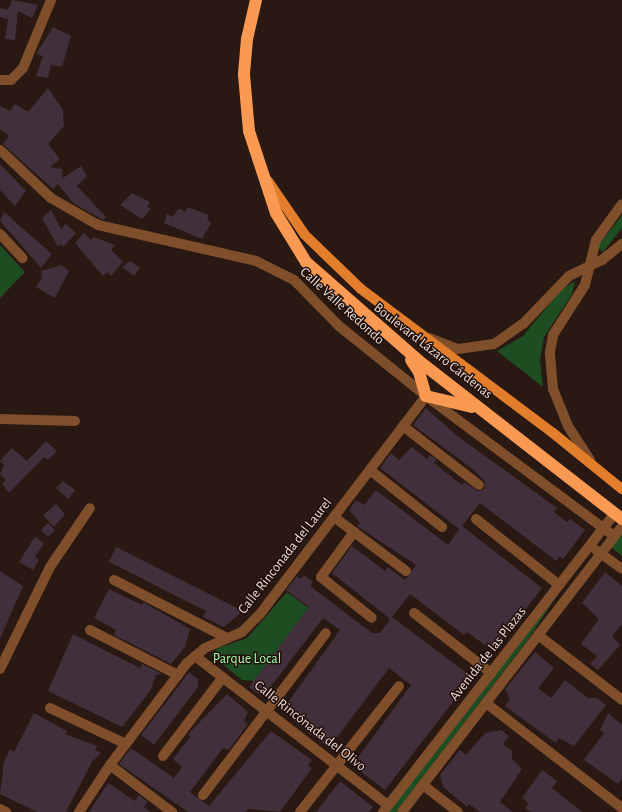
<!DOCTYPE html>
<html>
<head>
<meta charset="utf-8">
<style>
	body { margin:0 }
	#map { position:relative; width:622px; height:812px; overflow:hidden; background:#2a1812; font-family:"Alegreya Sans",sans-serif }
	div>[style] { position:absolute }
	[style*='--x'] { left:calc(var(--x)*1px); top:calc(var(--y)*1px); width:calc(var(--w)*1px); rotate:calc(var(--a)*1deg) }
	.green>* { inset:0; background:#1f4d22 }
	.building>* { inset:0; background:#412f3b; transform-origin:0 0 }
	.minor>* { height:10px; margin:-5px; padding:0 5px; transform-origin:5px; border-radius:5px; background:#7f4f2c }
	.major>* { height:10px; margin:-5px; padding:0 5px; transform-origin:5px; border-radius:5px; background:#e27d2b }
	.highway>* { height:12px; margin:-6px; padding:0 6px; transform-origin:6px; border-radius:6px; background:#fa9952 }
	span { translate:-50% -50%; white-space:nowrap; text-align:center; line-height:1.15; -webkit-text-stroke:3px #200f09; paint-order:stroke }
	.street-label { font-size:14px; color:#ecdeda }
	.park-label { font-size:14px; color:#a2fea4 }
</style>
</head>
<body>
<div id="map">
	<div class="green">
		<i style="clip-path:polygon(622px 215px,622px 228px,603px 252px,597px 247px)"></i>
		<i style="clip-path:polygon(0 245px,25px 272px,0 298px)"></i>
		<i style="clip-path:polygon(575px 281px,572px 294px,544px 337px,540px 360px,543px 387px,497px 351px,523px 336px,560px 291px)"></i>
		<i style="clip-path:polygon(621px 534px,622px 534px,622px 556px,611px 547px)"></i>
		<i style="clip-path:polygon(566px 582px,529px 638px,396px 812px,383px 812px)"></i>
		<i style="clip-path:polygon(287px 592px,310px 609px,254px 681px,242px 680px,211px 655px,218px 648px,247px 638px)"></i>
	</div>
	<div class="building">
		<i style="clip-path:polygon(12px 0,38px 5px,32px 18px,18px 11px,15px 40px,5px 39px,8px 19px,0 17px,0 8px,8px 10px)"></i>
		<i style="clip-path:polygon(53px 27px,71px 36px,62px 67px,51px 65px,48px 78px,36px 76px,43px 56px,36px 54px)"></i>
		<i style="clip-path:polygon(48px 88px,63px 110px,64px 126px,48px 144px,60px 159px,50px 167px,62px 169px,63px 178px,81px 166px,87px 176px,77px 186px,106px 217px,103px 220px,73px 203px,58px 184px,53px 189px,3px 144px,9px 136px,0 129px,0 106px,10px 111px,15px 104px,28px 112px)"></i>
		<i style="clip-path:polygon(0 164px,26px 191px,15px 206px,0 190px)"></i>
		<i style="clip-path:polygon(132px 193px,150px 202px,147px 207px,151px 209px,142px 219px,120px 205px)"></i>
		<i style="clip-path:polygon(188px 207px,209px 215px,207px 219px,211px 223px,202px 239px,164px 223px,167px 214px,173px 217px,179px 208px,185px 212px)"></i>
		<i style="clip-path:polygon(51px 210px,61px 229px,66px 224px,76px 233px,63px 247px,60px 244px,58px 247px,42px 218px)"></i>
		<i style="clip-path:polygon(4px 212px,52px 254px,41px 268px,0 221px)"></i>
		<i style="clip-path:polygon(84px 233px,91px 240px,94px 237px,115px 245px,111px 250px,123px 262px,111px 276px,107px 272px,103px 276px,75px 243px)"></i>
		<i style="clip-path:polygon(130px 261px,140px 268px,134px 276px,122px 267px)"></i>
		<i style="clip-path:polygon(62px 265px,69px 271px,55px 298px,36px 287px,42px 278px,41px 271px)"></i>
		<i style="clip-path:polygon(426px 408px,456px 435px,557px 508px,554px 512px,567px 522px,570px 519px,585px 530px,563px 559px,560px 556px,556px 561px,480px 503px,468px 518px,460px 529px,462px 526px,542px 588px,493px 651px,467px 632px,464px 635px,410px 594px,392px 617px,472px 677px,385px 790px,356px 768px,360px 763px,356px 760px,411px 685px,389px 668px,329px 748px,294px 721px,299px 715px,286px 705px,340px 630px,323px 618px,266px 693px,260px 695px,249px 687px,309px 607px,286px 590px,297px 576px,301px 579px,304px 575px,313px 582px,310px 586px,372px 633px,380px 633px,390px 619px,332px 573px,352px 546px,385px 571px,388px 567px,405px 580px,416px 565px,357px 526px,360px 523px,349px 510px,356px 500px,364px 505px,376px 490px,448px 545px,459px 529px,380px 468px,391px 453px,399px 460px,412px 447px,427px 459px,430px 455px,437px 460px,434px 463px,462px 485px,464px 482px,478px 491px,484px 489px,485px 482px,474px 470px,413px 425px)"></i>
		<i style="clip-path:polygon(46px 441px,57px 451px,48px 460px,44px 457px,9px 493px,2px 484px,6px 480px,0 474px,4px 465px,0 461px,12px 448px,27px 461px)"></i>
		<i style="clip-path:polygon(63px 481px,75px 490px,68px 499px,56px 488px)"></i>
		<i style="clip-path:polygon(56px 504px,65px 514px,54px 527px,43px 515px)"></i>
		<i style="left:48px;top:523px;width:10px;height:10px;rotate:45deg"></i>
		<i style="clip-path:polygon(35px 536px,44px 544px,35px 556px,39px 560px,33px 570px,19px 562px)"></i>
		<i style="clip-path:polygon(116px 547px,209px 594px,243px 611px,224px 627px,203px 617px,206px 611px,109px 562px)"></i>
		<i style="clip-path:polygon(0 571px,23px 586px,0 639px)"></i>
		<i style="clip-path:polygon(605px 572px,622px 586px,622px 624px,612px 636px,620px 645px,598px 670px,590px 664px,597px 656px,581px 644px,599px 619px,582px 603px)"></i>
		<i style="clip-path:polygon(109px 589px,142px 605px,143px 602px,190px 629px,185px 647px,171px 664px,114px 635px,116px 630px,94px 618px)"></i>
		<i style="clip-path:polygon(73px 634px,140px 668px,142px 664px,162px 674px,156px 675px,150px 691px,122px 727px,48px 691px)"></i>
		<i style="clip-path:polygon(535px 652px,554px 668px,538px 688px,551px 698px,565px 680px,588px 698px,597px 698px,606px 705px,574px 746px,559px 738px,556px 743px,505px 706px,510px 699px,505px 689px)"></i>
		<i style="clip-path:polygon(189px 672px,198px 679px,198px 687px,154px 745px,141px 735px)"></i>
		<i style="clip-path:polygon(227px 694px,248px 712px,244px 721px,248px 724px,229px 750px,223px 748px,190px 792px,209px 806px,271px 731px,312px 760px,308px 765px,312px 768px,280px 812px,248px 809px,246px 812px,188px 812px,119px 764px,131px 748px,174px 778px,182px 767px,173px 759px,190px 737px,188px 734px)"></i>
		<i style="clip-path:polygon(34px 713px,67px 731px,65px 734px,97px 746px,95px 750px,101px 753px,92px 762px,66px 812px,37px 812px,0 794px,4px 761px,10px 749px,14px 752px)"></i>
		<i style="clip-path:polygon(608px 713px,622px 725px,622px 779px,618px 784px,584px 760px,604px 733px,600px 730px)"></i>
		<i style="clip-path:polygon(501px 730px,509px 736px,503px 744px,512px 751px,512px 759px,522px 769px,500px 802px,513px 812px,480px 812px,469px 804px,467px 807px,443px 787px,440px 775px,460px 750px,466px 755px,485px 733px)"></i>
		<i style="clip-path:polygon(542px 770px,557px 781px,552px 788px,582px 812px,531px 812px,525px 808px,529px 803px,522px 798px)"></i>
		<i style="clip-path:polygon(340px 781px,373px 807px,369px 812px,316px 812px)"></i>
		<i style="clip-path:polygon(108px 783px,135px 801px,139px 795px,148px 802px,144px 807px,150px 812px,89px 812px)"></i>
	</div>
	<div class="minor">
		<i style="--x:0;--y:80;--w:11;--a:0"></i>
		<i style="--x:11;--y:80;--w:17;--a:-45"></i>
		<i style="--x:23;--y:68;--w:74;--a:-67.6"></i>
		<i style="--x:0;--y:150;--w:70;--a:43.3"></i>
		<i style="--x:51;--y:198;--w:54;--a:29.9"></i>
		<i style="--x:98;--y:225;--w:162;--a:12.8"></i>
		<i style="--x:256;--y:261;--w:42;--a:26.6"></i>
		<i style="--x:294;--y:280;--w:64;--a:45.6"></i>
		<i style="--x:339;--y:326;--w:112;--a:38.8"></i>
		<i style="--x:426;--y:396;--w:234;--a:36.7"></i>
		<i style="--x:0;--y:234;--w:33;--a:47"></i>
		<i style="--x:429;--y:338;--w:31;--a:21"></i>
		<i style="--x:458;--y:349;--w:36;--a:-8"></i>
		<i style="--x:494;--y:344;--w:35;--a:-35"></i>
		<i style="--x:523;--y:324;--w:66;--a:-46.2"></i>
		<i style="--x:569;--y:276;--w:37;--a:-26"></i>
		<i style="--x:602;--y:260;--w:26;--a:-39"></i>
		<i style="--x:0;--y:419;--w:75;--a:1.5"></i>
		<i style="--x:403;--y:426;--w:96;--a:37.8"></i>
		<i style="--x:590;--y:460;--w:40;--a:-122.9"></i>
		<i style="--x:568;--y:426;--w:40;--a:-112"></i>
		<i style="--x:553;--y:389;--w:37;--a:-95"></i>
		<i style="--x:550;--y:352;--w:17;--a:-80"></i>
		<i style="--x:553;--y:335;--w:59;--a:-57.4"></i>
		<i style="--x:585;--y:285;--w:46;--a:-76.3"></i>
		<i style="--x:596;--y:240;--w:44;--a:-54.2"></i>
		<i style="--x:370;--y:470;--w:92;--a:38.4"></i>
		<i style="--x:334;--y:517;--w:90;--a:36.9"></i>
		<i style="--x:476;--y:519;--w:106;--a:38.5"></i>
		<i style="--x:354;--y:532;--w:56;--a:126.3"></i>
		<i style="--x:321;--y:577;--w:65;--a:38.8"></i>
		<i style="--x:596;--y:550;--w:32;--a:36"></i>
		<i style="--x:114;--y:580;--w:127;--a:27.2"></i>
		<i style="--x:414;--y:613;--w:98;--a:37.9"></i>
		<i style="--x:90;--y:630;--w:99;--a:27.1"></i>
		<i style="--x:538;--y:635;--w:106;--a:37.7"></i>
		<i style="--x:195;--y:656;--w:244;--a:37.7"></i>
		<i style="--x:0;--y:669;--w:114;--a:-63.9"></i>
		<i style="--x:50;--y:567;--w:71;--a:-55.9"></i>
		<i style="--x:486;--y:703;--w:172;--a:37.7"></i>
		<i style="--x:50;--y:708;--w:84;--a:25.3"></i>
		<i style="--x:163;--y:756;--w:99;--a:-52.8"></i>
		<i style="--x:110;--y:765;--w:78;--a:37.2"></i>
		<i style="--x:423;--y:785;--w:44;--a:37.6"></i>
		<i style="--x:203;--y:795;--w:203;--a:-52.8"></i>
		<i style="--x:0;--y:809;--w:7;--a:27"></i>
		<i style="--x:79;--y:812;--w:56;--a:-56.6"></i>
		<i style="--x:110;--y:765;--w:128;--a:-53"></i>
		<i style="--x:187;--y:663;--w:23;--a:-40"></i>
		<i style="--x:205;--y:648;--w:40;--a:-23.4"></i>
		<i style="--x:242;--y:632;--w:25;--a:-45"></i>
		<i style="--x:260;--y:614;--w:274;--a:-52.7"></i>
		<i style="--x:300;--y:812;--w:160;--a:-51.8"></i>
		<i style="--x:383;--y:812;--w:378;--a:-52.2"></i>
		<i style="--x:402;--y:812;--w:361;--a:-52.4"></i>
	</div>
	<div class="major">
		<i style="--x:268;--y:181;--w:65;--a:55.6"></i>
		<i style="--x:305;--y:235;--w:78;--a:44"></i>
		<i style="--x:361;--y:289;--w:240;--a:36.9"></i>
		<i style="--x:553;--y:433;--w:89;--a:39.1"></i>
	</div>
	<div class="highway">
		<i style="--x:256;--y:0;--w:40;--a:103"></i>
		<i style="--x:247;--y:39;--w:36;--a:95"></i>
		<i style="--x:244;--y:75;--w:56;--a:84.9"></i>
		<i style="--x:249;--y:131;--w:86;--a:71.8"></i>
		<i style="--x:276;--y:213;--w:57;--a:58.5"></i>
		<i style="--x:306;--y:262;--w:150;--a:41.2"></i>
		<i style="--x:419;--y:361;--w:257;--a:37.9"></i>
		<i style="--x:411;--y:360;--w:14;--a:56"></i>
		<i style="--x:419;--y:372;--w:25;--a:74"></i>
		<i style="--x:426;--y:396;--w:47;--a:13.4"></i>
	</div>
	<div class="street-label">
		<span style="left:342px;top:306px;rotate:42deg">Calle Valle Redondo</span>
		<span style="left:433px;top:351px;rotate:38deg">Boulevard Lázaro Cárdenas</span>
		<span style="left:285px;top:556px;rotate:-52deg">Calle Rinconada del Laurel</span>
		<span style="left:488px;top:654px;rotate:-52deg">Avenida de las Plazas</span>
		<span style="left:310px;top:726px;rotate:38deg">Calle Rincónada del Olivo</span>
	</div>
	<div class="park-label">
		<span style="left:247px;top:659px">Parque Local</span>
	</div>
</div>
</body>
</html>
